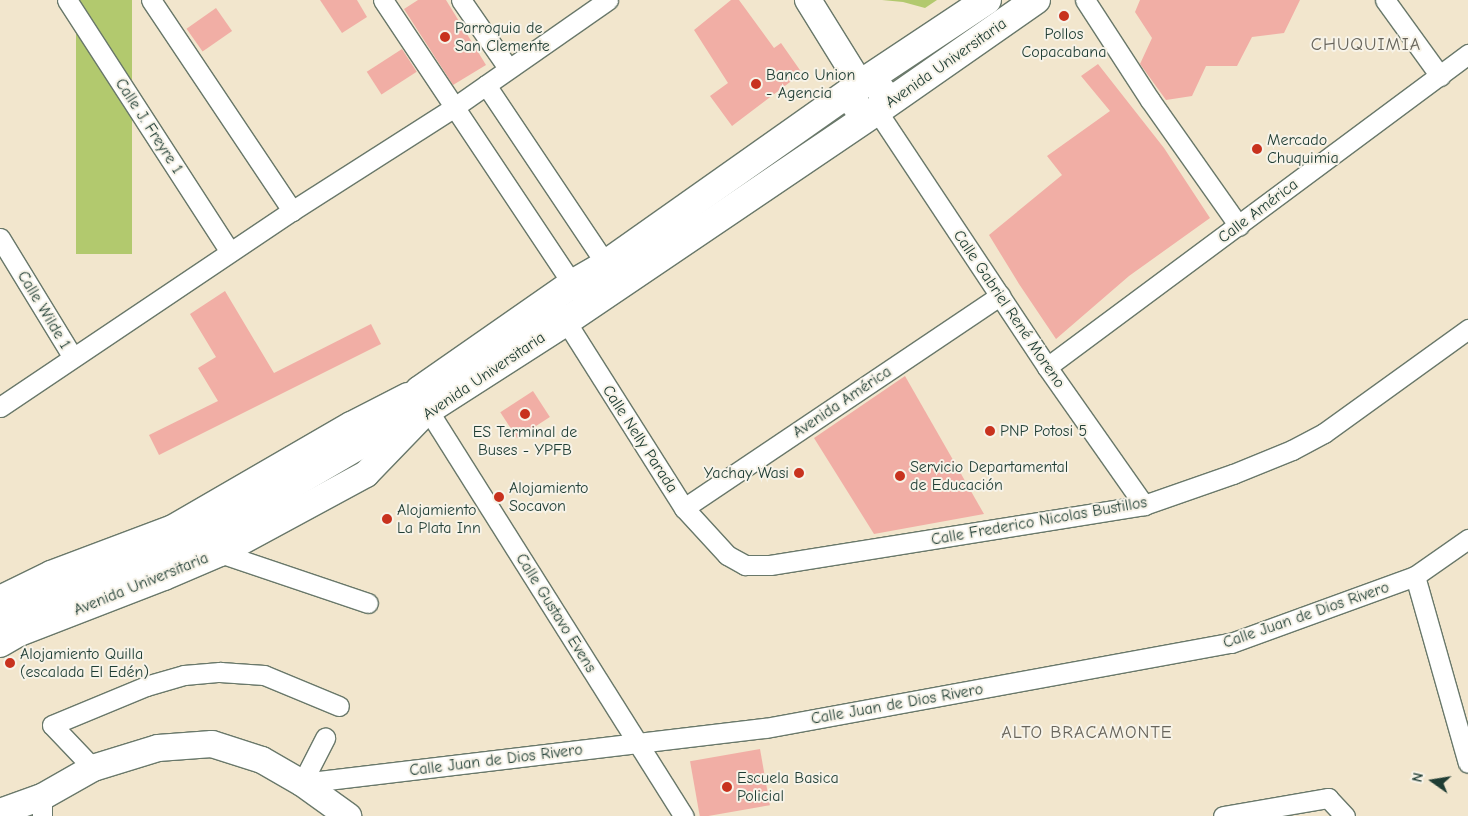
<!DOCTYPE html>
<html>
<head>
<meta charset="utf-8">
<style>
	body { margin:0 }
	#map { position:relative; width:1468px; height:816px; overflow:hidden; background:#f2e6cd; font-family:"Comic Neue",sans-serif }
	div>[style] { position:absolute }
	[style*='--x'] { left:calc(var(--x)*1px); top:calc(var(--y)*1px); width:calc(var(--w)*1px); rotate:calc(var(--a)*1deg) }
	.green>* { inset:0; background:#b2c96e; transform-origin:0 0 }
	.building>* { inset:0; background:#f1aea5; transform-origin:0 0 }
	.roads { filter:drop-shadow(1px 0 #69786a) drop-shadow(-1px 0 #69786a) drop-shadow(0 1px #69786a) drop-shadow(0 -1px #69786a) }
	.street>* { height:19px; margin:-9.5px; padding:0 9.5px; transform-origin:9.5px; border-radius:9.5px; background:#fff }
	.secondary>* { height:26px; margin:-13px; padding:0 13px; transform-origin:13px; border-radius:13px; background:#fff }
	.primary>* { height:28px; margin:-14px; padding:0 14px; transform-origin:14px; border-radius:14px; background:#fff }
	.dots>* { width:14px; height:14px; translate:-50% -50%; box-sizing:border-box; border:2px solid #f7f3e8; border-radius:50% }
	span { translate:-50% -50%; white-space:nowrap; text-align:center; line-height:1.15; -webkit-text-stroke:4px #f7f3e8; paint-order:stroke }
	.poi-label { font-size:16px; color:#1f3d34 }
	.left { translate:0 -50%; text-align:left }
	.right { translate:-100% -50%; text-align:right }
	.street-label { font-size:16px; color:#1f3d34 }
	.neighbourhood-label { font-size:18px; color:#68655c; letter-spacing:1px }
	.north { position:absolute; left:1408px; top:756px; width:50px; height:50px; -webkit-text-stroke:4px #f7f3e8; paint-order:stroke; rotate:283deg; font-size:14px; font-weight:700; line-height:20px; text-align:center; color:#1f3d34 }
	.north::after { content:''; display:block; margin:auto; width:18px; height:22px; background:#1f3d34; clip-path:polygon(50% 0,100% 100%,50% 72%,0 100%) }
</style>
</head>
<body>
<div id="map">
	<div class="green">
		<i style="left:76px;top:0;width:56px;height:254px"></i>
		<i style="clip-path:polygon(882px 0,937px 0,925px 8px,903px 2px)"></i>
	</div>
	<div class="building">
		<i style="clip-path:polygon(320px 0,357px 0,367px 17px,342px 33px)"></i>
		<i style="clip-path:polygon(418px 0,446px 0,486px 65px,453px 85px,404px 9px)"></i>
		<i style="clip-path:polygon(731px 0,739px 0,774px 48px,781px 43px,802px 73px,732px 126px,710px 96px,728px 83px,694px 30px)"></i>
		<i style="clip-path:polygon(1140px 0,1300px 0,1284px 33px,1252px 37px,1237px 66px,1206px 66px,1192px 96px,1166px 100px,1140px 64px,1152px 38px,1135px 12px)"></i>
		<i style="left:216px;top:8px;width:28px;height:36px;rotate:55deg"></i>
		<i style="left:402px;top:49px;width:27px;height:42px;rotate:57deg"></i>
		<i style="clip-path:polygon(1098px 64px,1164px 148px,1210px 218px,1129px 276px,1056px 339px,1019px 284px,989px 235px,1062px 175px,1047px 156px,1110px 111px,1081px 76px)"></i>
		<i style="clip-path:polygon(225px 291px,274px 373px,371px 324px,381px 344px,159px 455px,149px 435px,218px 401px,198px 368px,216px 357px,190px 314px)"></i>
		<i style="clip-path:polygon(905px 376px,984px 514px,874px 534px,814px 438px)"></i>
		<i style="left:533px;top:391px;width:31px;height:39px;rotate:57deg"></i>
		<i style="left:760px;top:749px;width:57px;height:71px;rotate:80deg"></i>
	</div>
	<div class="roads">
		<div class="street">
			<i style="--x:67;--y:0;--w:300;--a:57.1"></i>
			<i style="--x:151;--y:0;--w:254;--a:56.2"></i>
			<i style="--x:383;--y:0;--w:351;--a:56.3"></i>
			<i style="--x:461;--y:0;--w:83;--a:55.3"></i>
			<i style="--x:1085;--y:0;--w:119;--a:57"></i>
			<i style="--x:1150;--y:100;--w:154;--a:54.8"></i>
			<i style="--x:1385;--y:0;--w:94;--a:54.1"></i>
			<i style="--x:486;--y:85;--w:226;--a:56.2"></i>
			<i style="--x:877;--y:111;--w:307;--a:56.4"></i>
			<i style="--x:1047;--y:367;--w:169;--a:54.9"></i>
			<i style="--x:0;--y:238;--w:138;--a:58.6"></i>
			<i style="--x:560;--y:312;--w:232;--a:57.7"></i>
			<i style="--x:684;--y:508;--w:64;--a:47.5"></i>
			<i style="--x:727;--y:555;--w:21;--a:29"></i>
			<i style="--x:745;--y:565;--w:25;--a:0"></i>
			<i style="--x:770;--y:565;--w:379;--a:-9.1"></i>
			<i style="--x:1144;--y:505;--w:94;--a:-19.2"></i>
			<i style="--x:1233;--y:474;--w:64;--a:-22.1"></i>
			<i style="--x:1292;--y:450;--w:36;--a:-28"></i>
			<i style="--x:1324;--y:433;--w:178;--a:-35.8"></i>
			<i style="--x:1047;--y:367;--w:525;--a:-36.63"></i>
			<i style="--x:0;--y:407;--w:352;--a:-33.9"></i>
			<i style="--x:292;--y:211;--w:191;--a:-32.6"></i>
			<i style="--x:453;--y:108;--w:189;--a:-34.9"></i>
			<i style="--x:428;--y:410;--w:480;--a:57.8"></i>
			<i style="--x:684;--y:508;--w:381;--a:-33.9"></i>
			<i style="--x:220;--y:553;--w:156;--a:18.7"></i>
			<i style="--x:1415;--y:576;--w:194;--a:74.2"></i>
			<i style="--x:93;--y:768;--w:59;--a:-133.6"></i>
			<i style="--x:52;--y:725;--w:102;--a:-22.5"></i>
			<i style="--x:146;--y:686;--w:40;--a:-16"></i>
			<i style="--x:184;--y:675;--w:36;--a:-5"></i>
			<i style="--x:220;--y:672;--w:44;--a:3.9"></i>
			<i style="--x:264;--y:675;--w:81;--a:22.5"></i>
			<i style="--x:302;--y:783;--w:467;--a:-6.8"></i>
			<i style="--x:766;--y:728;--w:473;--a:-10.4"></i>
			<i style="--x:1231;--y:643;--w:196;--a:-20"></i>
			<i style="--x:1415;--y:576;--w:65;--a:-34.9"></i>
			<i style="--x:302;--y:783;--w:51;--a:-62.9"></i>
			<i style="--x:42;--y:797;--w:19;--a:90"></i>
			<i style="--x:1223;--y:816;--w:107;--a:-9.7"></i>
			<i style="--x:1328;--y:798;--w:25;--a:47"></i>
		</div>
		<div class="secondary">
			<i style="--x:808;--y:0;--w:99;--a:58.2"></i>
			<i style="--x:0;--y:599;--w:57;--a:-26.1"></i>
			<i style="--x:51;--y:574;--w:130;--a:-20.7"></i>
			<i style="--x:173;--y:528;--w:206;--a:-30.1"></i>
			<i style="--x:351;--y:425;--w:64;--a:-27"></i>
			<i style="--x:0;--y:644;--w:22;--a:-30"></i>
			<i style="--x:19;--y:633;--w:155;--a:-21.1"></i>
			<i style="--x:164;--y:577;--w:61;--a:-23.2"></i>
			<i style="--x:220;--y:553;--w:166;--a:-28.4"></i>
			<i style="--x:366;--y:474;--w:81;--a:-46"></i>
			<i style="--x:0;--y:812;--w:45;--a:-19.7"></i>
			<i style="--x:42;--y:797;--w:59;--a:-29.6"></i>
			<i style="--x:93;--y:768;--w:68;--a:-17.1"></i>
			<i style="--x:158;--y:748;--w:54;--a:-4.2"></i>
			<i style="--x:212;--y:744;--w:52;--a:17.7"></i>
			<i style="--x:262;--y:760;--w:46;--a:29.9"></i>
			<i style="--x:302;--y:783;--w:57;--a:35.7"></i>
		</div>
		<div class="primary">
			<i style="--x:862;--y:83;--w:150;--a:-33.6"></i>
			<i style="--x:881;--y:108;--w:189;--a:-34.9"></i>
			<i style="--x:387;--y:421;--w:45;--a:-43.2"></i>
			<i style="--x:420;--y:390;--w:185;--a:-34.9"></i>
			<i style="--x:572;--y:284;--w:39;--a:-30"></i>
			<i style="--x:606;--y:264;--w:309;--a:-35.2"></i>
			<i style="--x:4;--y:618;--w:205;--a:-21.8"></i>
			<i style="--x:194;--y:542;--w:196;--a:-30.4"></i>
			<i style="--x:363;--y:443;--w:73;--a:-26.9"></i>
			<i style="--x:428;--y:410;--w:163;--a:-32.7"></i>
			<i style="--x:565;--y:322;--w:377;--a:-34.1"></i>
			<i style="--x:877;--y:111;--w:10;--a:-53"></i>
			<i style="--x:883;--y:103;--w:10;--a:-90"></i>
			<i style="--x:883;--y:93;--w:10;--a:-127"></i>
			<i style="--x:877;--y:85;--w:10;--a:-163"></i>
			<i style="--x:867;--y:82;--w:10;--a:156"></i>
			<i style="--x:858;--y:86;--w:15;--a:113"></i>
			<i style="--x:852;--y:100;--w:15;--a:53"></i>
			<i style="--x:861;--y:112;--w:11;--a:5"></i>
		</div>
	</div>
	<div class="dots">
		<i style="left:1064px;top:16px;background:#c8321e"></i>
		<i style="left:445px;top:37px;background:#c8321e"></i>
		<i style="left:756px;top:84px;background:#c8321e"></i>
		<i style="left:1257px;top:149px;background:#c8321e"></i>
		<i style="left:525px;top:414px;background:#c8321e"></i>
		<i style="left:990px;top:431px;background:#c8321e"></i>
		<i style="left:799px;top:473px;background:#c8321e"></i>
		<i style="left:900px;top:476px;background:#c8321e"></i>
		<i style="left:499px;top:497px;background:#c8321e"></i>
		<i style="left:387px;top:519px;background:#c8321e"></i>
		<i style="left:10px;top:663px;background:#c8321e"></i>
		<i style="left:727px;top:787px;background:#c8321e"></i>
	</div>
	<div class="poi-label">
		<span class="left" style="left:455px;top:37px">Parroquia de<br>San Clemente</span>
		<span style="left:1064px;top:43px">Pollos<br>Copacabana</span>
		<span class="left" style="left:766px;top:84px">Banco Union<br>- Agencia</span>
		<span class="left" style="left:1267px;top:149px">Mercado<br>Chuquimia</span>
		<span class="left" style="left:1000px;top:431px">PNP Potosi 5</span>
		<span style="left:525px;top:441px">ES Terminal de<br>Buses - YPFB</span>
		<span class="left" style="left:910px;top:476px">Servicio Departamental<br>de Educación</span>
		<span class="right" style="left:789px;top:473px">Yachay Wasi</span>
		<span class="left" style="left:509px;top:497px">Alojamiento<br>Socavon</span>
		<span class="left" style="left:397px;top:519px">Alojamiento<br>La Plata Inn</span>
		<span class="left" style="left:20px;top:663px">Alojamiento Quilla<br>(escalada El Edén)</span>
		<span class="left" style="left:737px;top:787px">Escuela Basica<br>Policial</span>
	</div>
	<div class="street-label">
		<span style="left:946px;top:63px;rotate:-35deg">Avenida Universitaria</span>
		<span style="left:149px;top:126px;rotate:57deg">Calle J. Freyre 1</span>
		<span style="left:1258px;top:211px;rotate:-37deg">Calle América</span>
		<span style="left:1009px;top:309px;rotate:56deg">Calle Gabriel René Moreno</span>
		<span style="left:44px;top:310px;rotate:59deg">Calle Wilde 1</span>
		<span style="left:484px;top:376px;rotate:-34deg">Avenida Universitaria</span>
		<span style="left:842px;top:402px;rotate:-34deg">Avenida América</span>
		<span style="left:640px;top:439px;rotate:57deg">Calle Nelly Parada</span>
		<span style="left:1039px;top:521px;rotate:-10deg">Calle Frederico Nicolas Bustillos</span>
		<span style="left:141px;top:584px;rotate:-22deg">Avenida Universitaria</span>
		<span style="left:556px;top:613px;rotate:58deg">Calle Gustavo Evens</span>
		<span style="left:1306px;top:615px;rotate:-19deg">Calle Juan de Dios Rivero</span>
		<span style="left:897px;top:704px;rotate:-10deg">Calle Juan de Dios Rivero</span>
		<span style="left:496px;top:760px;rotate:-7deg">Calle Juan de Dios Rivero</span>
	</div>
	<div class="neighbourhood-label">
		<span style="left:1366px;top:45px">CHUQUIMIA</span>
		<span style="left:1087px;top:733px">ALTO BRACAMONTE</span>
	</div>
	<div class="north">N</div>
</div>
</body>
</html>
